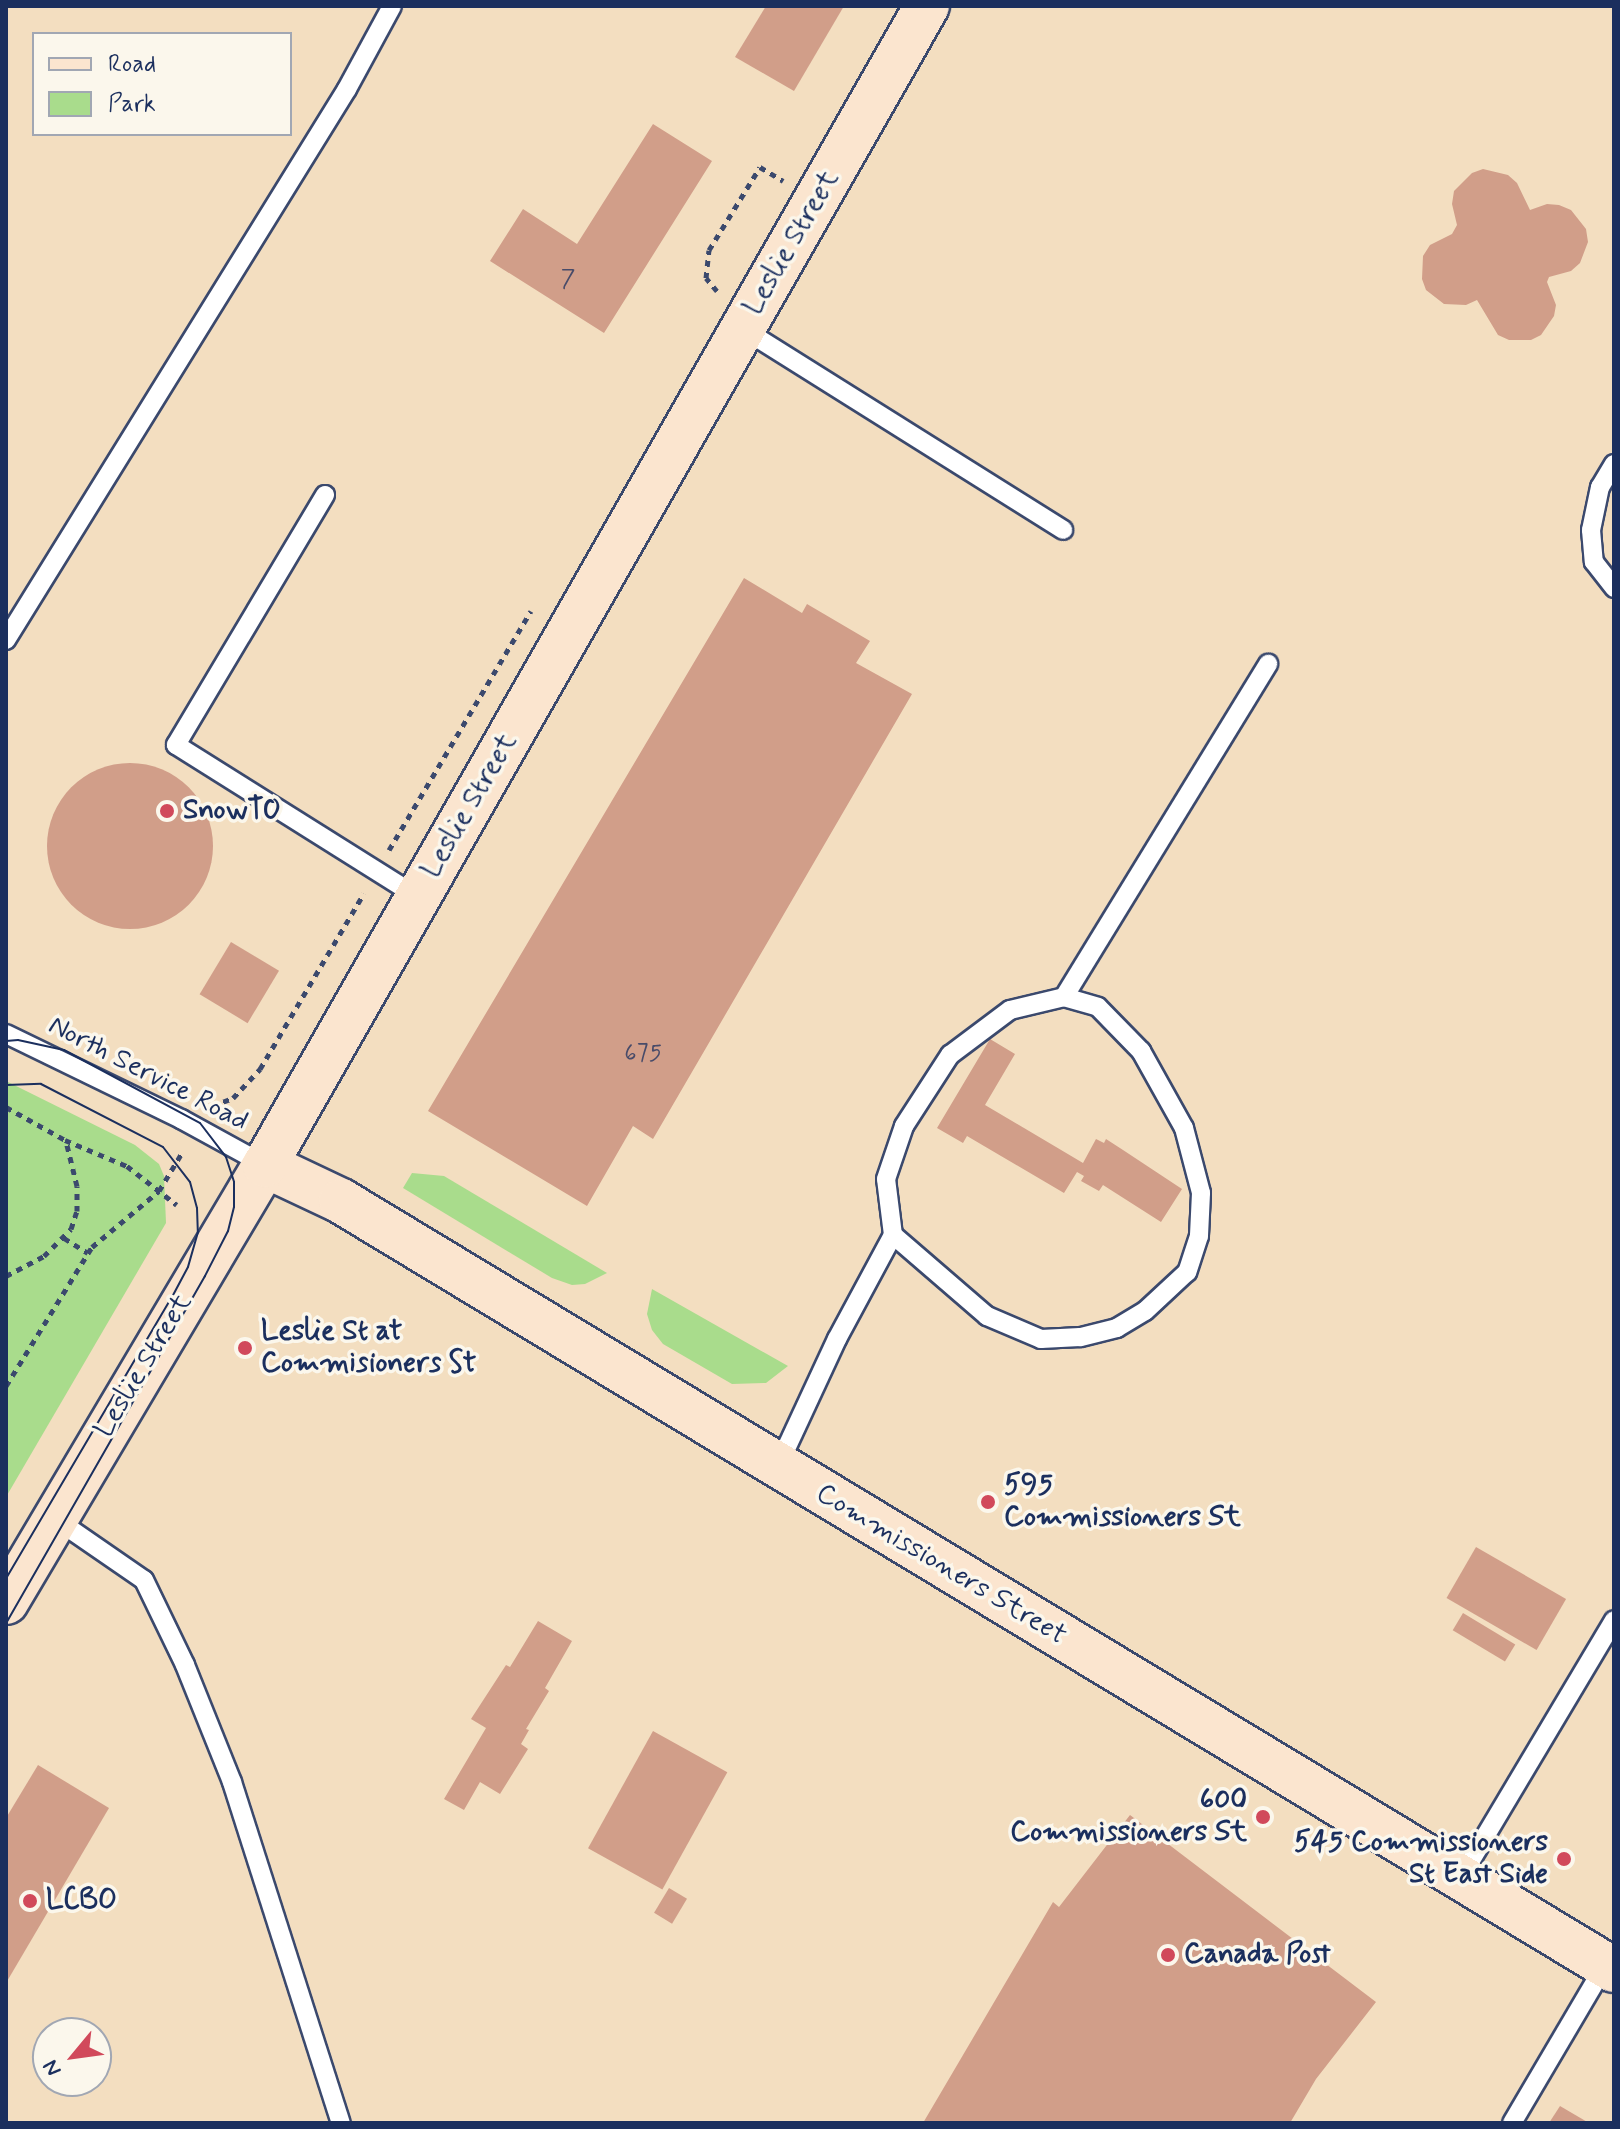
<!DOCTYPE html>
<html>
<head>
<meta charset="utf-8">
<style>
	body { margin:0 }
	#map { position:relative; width:1620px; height:2129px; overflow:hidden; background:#f3dec0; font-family:Mynerve,sans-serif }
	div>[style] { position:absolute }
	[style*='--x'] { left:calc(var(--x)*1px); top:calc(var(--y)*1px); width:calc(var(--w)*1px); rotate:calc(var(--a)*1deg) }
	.green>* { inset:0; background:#a9dc8c }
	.building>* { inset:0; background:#d19e89; transform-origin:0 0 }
	.round { border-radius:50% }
	.path>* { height:5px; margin-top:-2.5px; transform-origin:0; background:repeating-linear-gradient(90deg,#3b496d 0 6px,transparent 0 12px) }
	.roads { filter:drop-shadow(2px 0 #3b496d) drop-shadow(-2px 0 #3b496d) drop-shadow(0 2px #3b496d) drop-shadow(0 -2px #3b496d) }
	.lane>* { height:18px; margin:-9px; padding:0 9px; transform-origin:9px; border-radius:9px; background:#fff }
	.secondary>* { height:44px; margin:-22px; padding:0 22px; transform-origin:22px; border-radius:22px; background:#fbe5cf }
	.tram>* { height:2px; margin:-1px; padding:0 1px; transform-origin:1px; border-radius:1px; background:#1b2f5e }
	.dots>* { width:22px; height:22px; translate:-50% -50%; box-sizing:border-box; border:4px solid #fbf7ec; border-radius:50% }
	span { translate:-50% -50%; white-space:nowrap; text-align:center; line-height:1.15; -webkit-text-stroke:7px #fbf7ec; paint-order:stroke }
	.number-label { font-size:24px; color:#484b69 }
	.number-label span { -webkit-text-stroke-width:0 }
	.street-label { font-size:28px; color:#1b2f5e }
	.poi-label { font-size:28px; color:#1b2f5e; font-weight:700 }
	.left { translate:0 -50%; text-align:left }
	.right { translate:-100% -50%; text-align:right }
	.frame { position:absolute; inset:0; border:8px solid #1b2f5e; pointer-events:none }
	.legend { position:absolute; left:32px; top:32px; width:260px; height:104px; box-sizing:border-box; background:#fbf7ec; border:2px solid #a1a7b3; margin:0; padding:10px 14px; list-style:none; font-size:24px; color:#1b2f5e }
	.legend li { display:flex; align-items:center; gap:16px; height:40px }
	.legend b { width:40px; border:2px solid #a1a7b3 }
	.north { position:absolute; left:32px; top:2017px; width:80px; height:80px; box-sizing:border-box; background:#fbf7ec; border:2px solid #a1a7b3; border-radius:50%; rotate:241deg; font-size:22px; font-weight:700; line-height:32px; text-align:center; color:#1b2f5e }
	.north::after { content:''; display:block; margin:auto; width:28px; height:36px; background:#d1495b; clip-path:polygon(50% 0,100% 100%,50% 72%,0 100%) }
</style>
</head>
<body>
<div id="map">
	<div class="green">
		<i style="clip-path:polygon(6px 1081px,135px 1145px,159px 1164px,164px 1176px,166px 1223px,6px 1497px)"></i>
		<i style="clip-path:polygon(412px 1173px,444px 1176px,607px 1273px,585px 1284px,572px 1285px,552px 1278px,403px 1188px)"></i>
		<i style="clip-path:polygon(652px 1289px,788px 1366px,766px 1383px,732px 1384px,663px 1344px,652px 1330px,647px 1314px)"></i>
	</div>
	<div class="building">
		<i style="clip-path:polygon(766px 6px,844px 6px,794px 91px,735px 57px)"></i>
		<i style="clip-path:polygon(653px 124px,712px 161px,604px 333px,490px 261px,523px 209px,577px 244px)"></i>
		<i style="clip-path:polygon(1483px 169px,1508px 175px,1517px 183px,1530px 210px,1547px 204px,1559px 205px,1571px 210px,1586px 229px,1588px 242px,1580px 263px,1571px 271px,1549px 277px,1547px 282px,1556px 305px,1554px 316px,1541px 335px,1531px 340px,1509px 340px,1498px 335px,1477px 300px,1466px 305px,1444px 304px,1426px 290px,1422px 279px,1423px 256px,1430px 245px,1452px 234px,1457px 225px,1452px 204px,1454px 191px,1472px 173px)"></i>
		<i style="clip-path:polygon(744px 578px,802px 613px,807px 604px,870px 641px,856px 663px,912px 694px,653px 1139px,633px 1126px,587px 1206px,428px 1111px)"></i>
		<i class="round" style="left:47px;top:763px;width:166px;height:166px"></i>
		<i style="left:231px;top:942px;width:56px;height:61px;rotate:31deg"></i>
		<i style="clip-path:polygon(990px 1039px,1015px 1054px,985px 1105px,1083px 1163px,1096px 1139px,1104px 1143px,1106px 1139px,1123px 1150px,1182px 1189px,1161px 1222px,1103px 1185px,1099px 1191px,1081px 1181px,1084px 1176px,1077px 1172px,1064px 1193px,967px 1136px,963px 1143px,937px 1128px)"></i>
		<i style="left:1476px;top:1547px;width:104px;height:59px;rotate:30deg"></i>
		<i style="left:1463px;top:1613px;width:61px;height:20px;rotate:31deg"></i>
		<i style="clip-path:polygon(538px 1621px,572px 1641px,545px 1688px,549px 1691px,526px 1729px,529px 1730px,521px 1744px,528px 1749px,500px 1794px,480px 1782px,464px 1810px,444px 1799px,486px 1728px,471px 1719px,506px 1665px,510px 1667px)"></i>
		<i style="left:653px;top:1731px;width:85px;height:134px;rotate:29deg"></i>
		<i style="clip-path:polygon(38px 1765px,109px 1808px,6px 1983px,6px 1818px)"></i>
		<i style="clip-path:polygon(1130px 1815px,1376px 2002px,1316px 2079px,1290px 2123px,923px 2123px,1053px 1902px,1059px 1907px)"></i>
		<i style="left:669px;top:1888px;width:21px;height:29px;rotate:31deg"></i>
		<i style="clip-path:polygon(1560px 2106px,1589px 2123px,1549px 2123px)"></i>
	</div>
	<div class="path">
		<i style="--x:717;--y:291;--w:17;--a:-130"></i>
		<i style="--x:706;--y:278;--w:28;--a:-84"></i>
		<i style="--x:709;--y:250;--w:97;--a:-58.4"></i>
		<i style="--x:760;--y:167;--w:27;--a:31"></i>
		<i style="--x:389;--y:850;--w:278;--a:-59.3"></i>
		<i style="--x:212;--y:1106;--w:22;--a:-21"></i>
		<i style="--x:233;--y:1098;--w:40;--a:-47"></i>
		<i style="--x:260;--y:1069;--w:204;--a:-59.4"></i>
		<i style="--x:6;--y:1107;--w:68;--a:29.2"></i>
		<i style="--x:65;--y:1140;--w:67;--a:22.8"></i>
		<i style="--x:127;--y:1166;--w:63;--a:38"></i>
		<i style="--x:64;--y:1238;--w:28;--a:32"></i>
		<i style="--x:6;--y:1276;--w:43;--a:-27.8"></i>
		<i style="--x:44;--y:1256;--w:38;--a:-45"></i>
		<i style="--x:71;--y:1229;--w:19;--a:-72"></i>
		<i style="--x:77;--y:1211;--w:25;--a:-90"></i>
		<i style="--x:77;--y:1186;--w:46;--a:-103.7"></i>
		<i style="--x:6;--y:1386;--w:163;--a:-58.3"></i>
		<i style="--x:92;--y:1247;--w:87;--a:-39.9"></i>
		<i style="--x:159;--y:1191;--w:47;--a:-59"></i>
	</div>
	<div class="roads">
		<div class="lane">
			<i style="--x:743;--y:329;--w:378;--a:32.1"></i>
			<i style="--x:1614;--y:464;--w:27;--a:121"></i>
			<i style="--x:1600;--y:487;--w:44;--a:101.8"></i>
			<i style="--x:1591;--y:530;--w:32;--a:85"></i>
			<i style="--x:1594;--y:562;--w:33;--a:52"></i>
			<i style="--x:325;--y:495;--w:291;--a:120.8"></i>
			<i style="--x:176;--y:745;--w:286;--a:32.1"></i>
			<i style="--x:6;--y:640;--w:648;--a:-58.25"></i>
			<i style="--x:347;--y:89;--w:94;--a:-61.5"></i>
			<i style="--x:1064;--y:997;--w:391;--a:-58.5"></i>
			<i style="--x:6;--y:1034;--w:195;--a:25.9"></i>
			<i style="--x:181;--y:1119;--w:96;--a:28.7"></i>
			<i style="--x:778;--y:1466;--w:140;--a:-65.1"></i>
			<i style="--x:837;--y:1339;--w:118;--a:-61.7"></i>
			<i style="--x:893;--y:1235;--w:56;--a:-97.1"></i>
			<i style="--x:886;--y:1179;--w:56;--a:-71.2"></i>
			<i style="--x:904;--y:1126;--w:85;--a:-57.1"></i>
			<i style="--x:950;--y:1055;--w:75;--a:-36.9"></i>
			<i style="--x:1010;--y:1010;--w:56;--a:-13.5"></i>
			<i style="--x:1064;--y:997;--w:35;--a:16"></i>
			<i style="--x:1098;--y:1007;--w:62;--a:45.7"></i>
			<i style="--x:1141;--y:1051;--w:88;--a:60.8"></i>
			<i style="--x:1184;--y:1128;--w:67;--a:75.3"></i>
			<i style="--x:1201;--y:1193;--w:43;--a:92.7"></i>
			<i style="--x:1199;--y:1236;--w:38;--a:108"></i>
			<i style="--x:1187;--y:1272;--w:57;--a:137.1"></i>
			<i style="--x:1145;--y:1311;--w:33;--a:149"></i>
			<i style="--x:1117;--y:1328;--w:38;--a:166"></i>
			<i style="--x:1080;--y:1337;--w:39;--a:177"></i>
			<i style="--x:1041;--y:1339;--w:59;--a:-156.9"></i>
			<i style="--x:987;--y:1316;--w:124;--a:-139.2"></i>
			<i style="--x:54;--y:1518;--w:109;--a:34.6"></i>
			<i style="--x:144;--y:1580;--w:94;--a:64.2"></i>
			<i style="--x:185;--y:1665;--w:126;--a:68.1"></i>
			<i style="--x:232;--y:1782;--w:358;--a:72.3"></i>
			<i style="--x:1461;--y:1877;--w:299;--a:-59.2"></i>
			<i style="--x:1512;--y:2123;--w:183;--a:-59.5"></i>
		</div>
		<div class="secondary">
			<i style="--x:265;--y:1165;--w:84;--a:25.3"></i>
			<i style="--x:341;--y:1201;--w:1487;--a:31.14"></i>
			<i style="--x:6;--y:1602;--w:508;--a:-59.35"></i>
			<i style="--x:265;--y:1165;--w:1335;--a:-60.27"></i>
		</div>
	</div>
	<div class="tram">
		<i style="--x:6;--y:1041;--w:12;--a:-5"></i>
		<i style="--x:18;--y:1040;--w:47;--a:12.3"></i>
		<i style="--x:64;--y:1050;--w:154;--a:28.2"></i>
		<i style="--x:200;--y:1123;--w:43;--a:52.6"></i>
		<i style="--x:226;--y:1157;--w:26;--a:72"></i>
		<i style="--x:234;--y:1182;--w:25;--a:90"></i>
		<i style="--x:234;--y:1207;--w:25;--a:104"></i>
		<i style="--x:228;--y:1231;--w:51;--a:117.1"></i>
		<i style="--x:205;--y:1276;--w:400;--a:119.8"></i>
		<i style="--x:6;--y:1085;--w:35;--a:-2"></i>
		<i style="--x:41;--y:1084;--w:137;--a:27.3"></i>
		<i style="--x:163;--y:1147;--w:44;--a:52.4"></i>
		<i style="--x:190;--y:1182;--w:27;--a:75"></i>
		<i style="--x:197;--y:1208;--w:24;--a:88"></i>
		<i style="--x:198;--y:1232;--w:36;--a:106"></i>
		<i style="--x:188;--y:1267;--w:32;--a:118"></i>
		<i style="--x:173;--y:1295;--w:329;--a:120.5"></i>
	</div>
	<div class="dots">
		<i style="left:167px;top:811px;background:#d1495b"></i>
		<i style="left:245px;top:1348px;background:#d1495b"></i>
		<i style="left:988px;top:1502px;background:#d1495b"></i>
		<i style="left:1263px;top:1817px;background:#d1495b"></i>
		<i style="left:1564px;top:1859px;background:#d1495b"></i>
		<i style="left:30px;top:1901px;background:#d1495b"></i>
		<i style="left:1168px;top:1955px;background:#d1495b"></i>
	</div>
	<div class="number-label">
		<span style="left:568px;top:280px">7</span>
		<span style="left:643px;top:1054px">675</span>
	</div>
	<div class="street-label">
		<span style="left:792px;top:243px;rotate:-60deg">Leslie Street</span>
		<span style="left:470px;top:806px;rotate:-60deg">Leslie Street</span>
		<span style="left:148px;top:1074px;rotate:27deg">North Service Road</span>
		<span style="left:144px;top:1366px;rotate:-59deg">Leslie Street</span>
		<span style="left:941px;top:1565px;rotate:31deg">Commissioners Street</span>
	</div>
	<div class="poi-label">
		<span class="left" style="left:183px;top:811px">SnowTO</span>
		<span class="left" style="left:261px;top:1348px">Leslie St at<br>Commisioners St</span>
		<span class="left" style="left:1004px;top:1502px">595<br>Commissioners St</span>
		<span class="right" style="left:1247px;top:1817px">600<br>Commissioners St</span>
		<span class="right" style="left:1548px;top:1859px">545 Commissioners<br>St East Side</span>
		<span class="left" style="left:46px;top:1901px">LCBO</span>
		<span class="left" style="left:1184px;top:1955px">Canada Post</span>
	</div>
	<div class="frame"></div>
	<ul class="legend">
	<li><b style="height:10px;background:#fbe5cf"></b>Road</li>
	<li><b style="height:22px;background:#a9dc8c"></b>Park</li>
	</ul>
	<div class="north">N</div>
</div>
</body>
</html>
